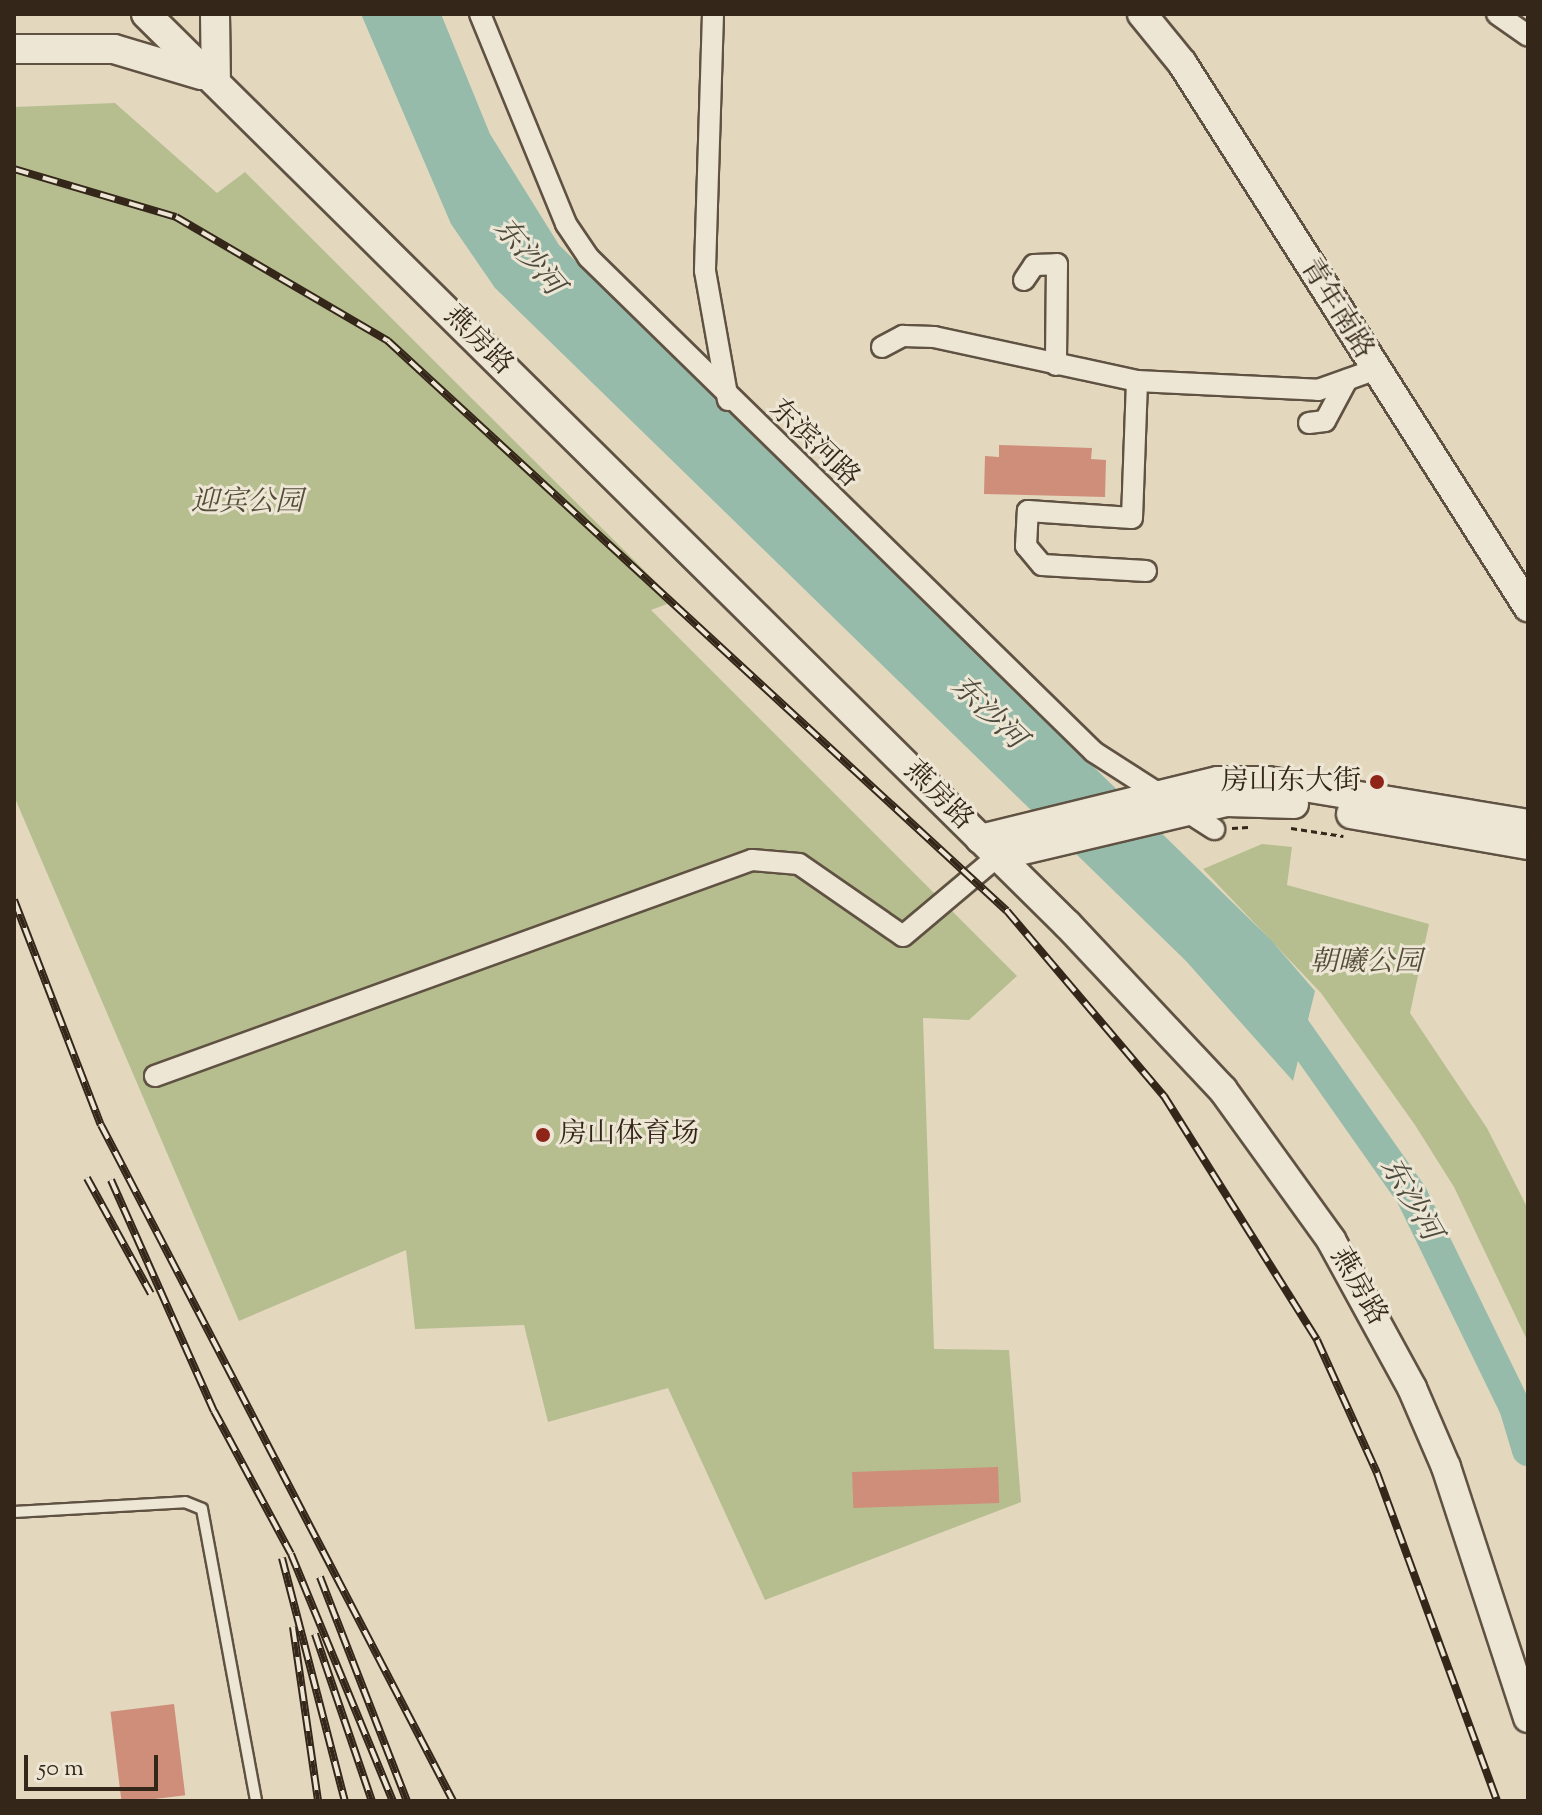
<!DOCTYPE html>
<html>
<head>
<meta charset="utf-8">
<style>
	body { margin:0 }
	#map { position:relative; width:1542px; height:1815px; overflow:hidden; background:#e3d8be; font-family:"Sorts Mill Goudy","Noto Serif SC",serif }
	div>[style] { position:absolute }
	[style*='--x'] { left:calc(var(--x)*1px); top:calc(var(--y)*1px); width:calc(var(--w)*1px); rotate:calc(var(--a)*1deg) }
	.green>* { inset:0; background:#b6be90 }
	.water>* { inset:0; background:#96bbab }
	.river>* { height:32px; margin:-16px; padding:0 16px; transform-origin:16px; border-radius:16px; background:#96bbab }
	.building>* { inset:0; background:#ce8e79; transform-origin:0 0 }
	.path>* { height:3px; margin-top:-1.5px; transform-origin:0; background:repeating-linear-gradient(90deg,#342619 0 6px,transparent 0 10px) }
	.roads { filter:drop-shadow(2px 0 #605242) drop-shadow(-2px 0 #605242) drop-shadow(0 2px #605242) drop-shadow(0 -2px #605242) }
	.lane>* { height:10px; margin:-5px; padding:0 5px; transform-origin:5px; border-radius:5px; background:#ede6d5 }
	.street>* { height:20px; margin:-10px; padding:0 10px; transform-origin:10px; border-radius:10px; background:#ede6d5 }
	.secondary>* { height:28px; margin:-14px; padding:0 14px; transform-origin:14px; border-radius:14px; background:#ede6d5 }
	.rail>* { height:8px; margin-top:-4px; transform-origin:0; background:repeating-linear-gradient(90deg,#ede6d5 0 15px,#342619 0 30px); box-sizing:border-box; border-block:2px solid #342619 }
	.dots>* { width:22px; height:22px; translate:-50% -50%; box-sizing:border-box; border:4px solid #ede6d5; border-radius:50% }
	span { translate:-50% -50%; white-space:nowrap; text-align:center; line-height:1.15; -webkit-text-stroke:6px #ede6d5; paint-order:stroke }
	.street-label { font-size:28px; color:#342619 }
	.park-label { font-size:28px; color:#544c37; font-style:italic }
	.poi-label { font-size:28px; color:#342619 }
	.right { translate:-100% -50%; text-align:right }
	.left { translate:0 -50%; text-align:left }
	.water-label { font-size:30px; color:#4c4b3e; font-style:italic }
	.frame { position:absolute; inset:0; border:16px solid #342619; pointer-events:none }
	.scale { position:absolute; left:24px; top:1755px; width:134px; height:36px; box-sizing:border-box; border:4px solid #342619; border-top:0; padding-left:10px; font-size:24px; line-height:28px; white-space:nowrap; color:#342619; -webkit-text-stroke:6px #ede6d5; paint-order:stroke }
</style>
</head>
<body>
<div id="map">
	<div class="green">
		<i style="clip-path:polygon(115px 103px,217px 193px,245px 172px,675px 601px,651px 610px,1017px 976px,969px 1020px,923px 1018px,934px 1349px,1009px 1350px,1021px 1502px,765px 1600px,668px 1388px,548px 1422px,524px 1325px,415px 1329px,406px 1250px,239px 1321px,14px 796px,14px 107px)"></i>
		<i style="clip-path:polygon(1262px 844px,1292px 847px,1287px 885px,1429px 924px,1410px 1013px,1487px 1128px,1528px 1209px,1528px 1342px,1454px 1187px,1415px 1125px,1321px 993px,1203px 869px)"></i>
	</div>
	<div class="water">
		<i style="clip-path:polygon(361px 14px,441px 14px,490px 134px,559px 245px,1271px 940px,1315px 991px,1293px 1081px,1186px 961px,495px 288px,451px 224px)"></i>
	</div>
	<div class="river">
		<i style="--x:1278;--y:1005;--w:233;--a:54.9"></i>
		<i style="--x:1412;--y:1196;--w:235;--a:64"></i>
		<i style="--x:1515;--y:1407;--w:45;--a:73.2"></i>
	</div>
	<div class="building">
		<i style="clip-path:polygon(999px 445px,1092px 448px,1091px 459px,1106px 460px,1105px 497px,984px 494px,985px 456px,999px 457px)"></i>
		<i style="left:998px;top:1467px;width:36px;height:146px;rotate:88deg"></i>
		<i style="left:174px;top:1704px;width:92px;height:64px;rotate:83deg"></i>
	</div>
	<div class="path">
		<i style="--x:1232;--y:828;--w:16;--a:-4"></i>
		<i style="--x:1291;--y:828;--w:53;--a:8.7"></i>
	</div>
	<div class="roads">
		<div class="lane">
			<i style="--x:14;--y:1512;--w:171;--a:-3.3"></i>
			<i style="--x:185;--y:1502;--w:18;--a:22"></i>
			<i style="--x:202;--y:1509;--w:297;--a:79.5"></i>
		</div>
		<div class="street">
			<i style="--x:480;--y:14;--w:227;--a:67.7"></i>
			<i style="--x:566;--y:224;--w:40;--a:56"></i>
			<i style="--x:588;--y:257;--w:708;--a:44.37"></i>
			<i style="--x:1094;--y:752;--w:143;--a:32.7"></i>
			<i style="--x:713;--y:14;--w:257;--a:91.8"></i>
			<i style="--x:705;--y:271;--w:131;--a:79.9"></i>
			<i style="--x:1497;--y:14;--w:38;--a:35"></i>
			<i style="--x:1024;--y:280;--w:18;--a:-56"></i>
			<i style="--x:1034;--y:265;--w:23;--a:-2"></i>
			<i style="--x:1057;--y:264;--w:101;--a:90.6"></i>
			<i style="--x:882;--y:347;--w:24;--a:-28"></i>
			<i style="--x:903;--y:336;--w:31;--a:2"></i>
			<i style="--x:934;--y:337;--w:208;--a:12.2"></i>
			<i style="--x:1309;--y:423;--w:16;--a:-7"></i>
			<i style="--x:1325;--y:421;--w:47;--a:-61.8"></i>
			<i style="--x:1146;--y:571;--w:104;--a:-176.7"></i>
			<i style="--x:1042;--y:565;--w:25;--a:-130"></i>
			<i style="--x:1026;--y:546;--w:35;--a:-87"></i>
			<i style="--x:1028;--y:511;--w:104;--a:3.9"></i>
			<i style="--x:1132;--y:518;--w:137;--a:-87.9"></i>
			<i style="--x:1137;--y:381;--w:181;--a:2.8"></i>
			<i style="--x:1318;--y:390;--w:59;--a:-19.7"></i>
			<i style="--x:155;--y:1076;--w:635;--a:-19.89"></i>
			<i style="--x:752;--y:860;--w:47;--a:4.9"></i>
			<i style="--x:799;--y:864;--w:126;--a:34.7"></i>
			<i style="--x:903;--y:936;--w:124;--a:-40.1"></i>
		</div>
		<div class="secondary">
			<i style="--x:146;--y:14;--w:1296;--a:44.66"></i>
			<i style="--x:1068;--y:925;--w:226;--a:46.8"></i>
			<i style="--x:1223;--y:1090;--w:185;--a:54.2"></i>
			<i style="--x:1331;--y:1240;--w:169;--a:61.3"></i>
			<i style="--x:1412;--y:1388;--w:86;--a:66.7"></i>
			<i style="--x:1446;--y:1467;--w:264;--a:71.9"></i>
			<i style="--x:215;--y:14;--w:68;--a:89.2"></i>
			<i style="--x:1142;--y:14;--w:63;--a:50.8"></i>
			<i style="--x:1182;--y:63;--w:645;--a:57.54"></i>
			<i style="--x:14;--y:49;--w:100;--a:0"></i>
			<i style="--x:114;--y:49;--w:91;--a:16.6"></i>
			<i style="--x:1351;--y:814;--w:180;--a:9.9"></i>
			<i style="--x:980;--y:839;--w:245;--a:-13.7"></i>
			<i style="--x:1218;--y:781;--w:50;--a:0"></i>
			<i style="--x:1268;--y:781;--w:264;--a:9.4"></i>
			<i style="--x:998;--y:856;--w:235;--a:-13.3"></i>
			<i style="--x:1227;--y:802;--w:67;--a:1.7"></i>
		</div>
	</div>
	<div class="rail">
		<i style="--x:14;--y:169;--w:169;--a:16.5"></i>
		<i style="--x:176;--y:217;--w:246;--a:30.3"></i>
		<i style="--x:388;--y:341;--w:841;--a:42.64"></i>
		<i style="--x:1007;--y:911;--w:243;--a:49.7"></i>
		<i style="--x:1164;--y:1096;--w:288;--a:57.9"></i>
		<i style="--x:1317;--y:1340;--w:146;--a:65.7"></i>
		<i style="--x:1377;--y:1473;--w:349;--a:69.9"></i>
		<i style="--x:14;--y:900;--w:241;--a:68.9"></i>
		<i style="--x:101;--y:1125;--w:762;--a:62.49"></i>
		<i style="--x:87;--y:1178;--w:132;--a:61.1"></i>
		<i style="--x:111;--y:1180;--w:253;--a:66"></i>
		<i style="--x:214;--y:1411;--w:162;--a:61.7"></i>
		<i style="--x:291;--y:1554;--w:267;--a:67.6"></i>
		<i style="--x:282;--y:1558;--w:251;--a:75.5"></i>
		<i style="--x:320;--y:1577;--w:240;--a:68.8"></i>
		<i style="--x:293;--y:1627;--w:176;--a:81.8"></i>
		<i style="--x:315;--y:1634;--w:176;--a:71.2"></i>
	</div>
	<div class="dots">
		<i style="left:1377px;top:782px;background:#8f2418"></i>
		<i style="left:543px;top:1135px;background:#8f2418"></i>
	</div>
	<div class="street-label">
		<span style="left:1336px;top:309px;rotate:58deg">青年南路</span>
		<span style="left:478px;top:341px;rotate:45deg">燕房路</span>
		<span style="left:814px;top:444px;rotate:44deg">东滨河路</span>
		<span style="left:938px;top:796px;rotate:45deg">燕房路</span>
		<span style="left:1358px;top:1287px;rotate:60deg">燕房路</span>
	</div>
	<div class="park-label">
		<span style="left:247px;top:503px">迎宾公园</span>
		<span style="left:1366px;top:963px">朝曦公园</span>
	</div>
	<div class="poi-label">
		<span class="right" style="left:1361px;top:782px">房山东大街</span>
		<span class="left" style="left:559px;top:1135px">房山体育场</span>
	</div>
	<div class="water-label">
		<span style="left:527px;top:258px;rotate:50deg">东沙河</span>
		<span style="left:987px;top:714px;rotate:44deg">东沙河</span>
		<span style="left:1409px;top:1200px;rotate:60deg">东沙河</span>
	</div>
	<div class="frame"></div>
	<div class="scale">50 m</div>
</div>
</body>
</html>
